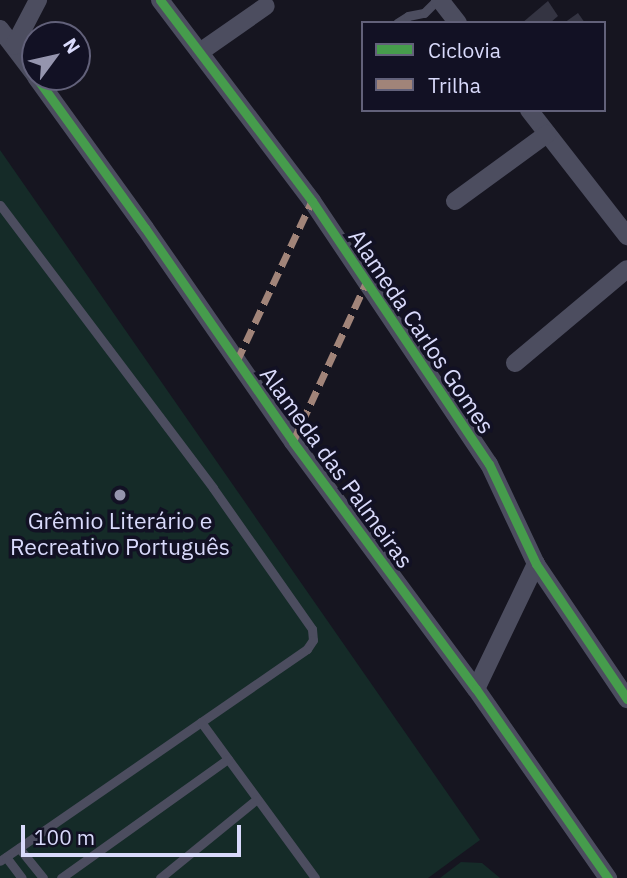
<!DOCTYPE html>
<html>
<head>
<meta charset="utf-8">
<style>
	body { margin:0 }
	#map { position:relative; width:627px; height:878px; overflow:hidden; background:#161520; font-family:"IBM Plex Sans",sans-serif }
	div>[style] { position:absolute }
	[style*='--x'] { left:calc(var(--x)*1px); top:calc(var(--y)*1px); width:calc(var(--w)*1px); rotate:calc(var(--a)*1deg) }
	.green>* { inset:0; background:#152b28 }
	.building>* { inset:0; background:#343442 }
	.lane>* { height:9px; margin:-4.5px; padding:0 4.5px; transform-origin:4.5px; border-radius:4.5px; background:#4c4d5f }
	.street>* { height:18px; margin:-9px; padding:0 9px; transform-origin:9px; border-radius:9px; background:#4c4d5f }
	.quiet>* { height:7px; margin-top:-3.5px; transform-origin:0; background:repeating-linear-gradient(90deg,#a18479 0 14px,transparent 0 21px) }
	.cycleway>* { height:9px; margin:-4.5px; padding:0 4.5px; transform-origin:4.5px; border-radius:4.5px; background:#469c4c }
	.dots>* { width:19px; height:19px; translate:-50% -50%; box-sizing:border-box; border:4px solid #121124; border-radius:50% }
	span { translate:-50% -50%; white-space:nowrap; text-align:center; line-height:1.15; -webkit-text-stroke:7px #121124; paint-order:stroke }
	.street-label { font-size:23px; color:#d9dafb }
	.poi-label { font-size:23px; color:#d9dafb }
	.legend { position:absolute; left:361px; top:21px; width:245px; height:91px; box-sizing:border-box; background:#121124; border:2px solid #62617a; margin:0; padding:9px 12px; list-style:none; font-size:21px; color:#d9dafb }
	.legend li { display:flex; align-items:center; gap:14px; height:35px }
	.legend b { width:35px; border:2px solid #62617a }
	.north { position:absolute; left:21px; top:21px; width:70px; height:70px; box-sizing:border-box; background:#121124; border:2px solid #62617a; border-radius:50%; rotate:57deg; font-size:19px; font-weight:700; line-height:28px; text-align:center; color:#d9dafb }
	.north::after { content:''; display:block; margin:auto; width:24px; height:32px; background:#9595ae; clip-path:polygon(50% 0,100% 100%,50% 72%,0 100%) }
	.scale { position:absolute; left:21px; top:825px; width:220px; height:32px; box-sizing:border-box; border:4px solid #d9dafb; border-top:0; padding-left:9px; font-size:21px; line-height:24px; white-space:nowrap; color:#d9dafb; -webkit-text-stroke:5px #121124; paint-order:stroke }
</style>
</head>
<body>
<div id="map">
	<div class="green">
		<i style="clip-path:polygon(0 150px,480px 840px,428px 878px,0 878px)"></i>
		<i style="clip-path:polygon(461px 862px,482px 863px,500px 878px,440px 878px)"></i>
	</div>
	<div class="building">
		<i style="clip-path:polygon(548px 1px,558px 16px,550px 23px,522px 23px)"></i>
		<i style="clip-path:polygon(578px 13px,585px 23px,564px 23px)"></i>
	</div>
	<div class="lane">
		<i style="--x:397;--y:23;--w:13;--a:-32"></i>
		<i style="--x:408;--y:16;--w:16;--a:-11"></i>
		<i style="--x:424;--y:13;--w:18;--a:-45"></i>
		<i style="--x:0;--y:205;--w:354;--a:53"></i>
		<i style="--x:213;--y:488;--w:172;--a:54.9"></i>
		<i style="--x:312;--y:629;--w:11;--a:85"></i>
		<i style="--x:313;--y:640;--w:11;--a:124"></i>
		<i style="--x:307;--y:649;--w:373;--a:145.4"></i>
		<i style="--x:201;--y:722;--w:193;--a:53.8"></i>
		<i style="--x:19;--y:848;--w:38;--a:51"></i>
		<i style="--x:6;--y:857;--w:26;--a:53"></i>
		<i style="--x:61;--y:878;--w:205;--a:-35.5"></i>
		<i style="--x:160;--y:878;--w:125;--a:-39.2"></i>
	</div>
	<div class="street">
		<i style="--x:160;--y:0;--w:252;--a:52.9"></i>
		<i style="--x:312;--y:201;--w:317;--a:56.1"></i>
		<i style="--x:489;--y:464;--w:110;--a:64.8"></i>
		<i style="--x:536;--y:564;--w:163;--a:56"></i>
		<i style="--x:440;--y:0;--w:29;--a:52"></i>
		<i style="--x:0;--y:29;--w:58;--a:52.7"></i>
		<i style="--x:14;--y:46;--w:52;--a:-62.4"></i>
		<i style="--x:200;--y:52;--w:80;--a:-34.9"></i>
		<i style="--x:36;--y:77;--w:186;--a:54.2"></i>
		<i style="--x:145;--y:228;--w:260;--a:55.3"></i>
		<i style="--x:293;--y:442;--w:307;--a:53.5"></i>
		<i style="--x:476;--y:689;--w:231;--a:55.1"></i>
		<i style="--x:529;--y:110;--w:160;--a:52.1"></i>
		<i style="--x:455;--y:201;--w:114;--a:-36.1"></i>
		<i style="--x:515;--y:363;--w:146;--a:-40"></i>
		<i style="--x:476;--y:689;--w:139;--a:-64.4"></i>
	</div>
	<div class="quiet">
		<i style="--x:237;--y:361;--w:177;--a:-64.9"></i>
		<i style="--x:293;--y:442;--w:175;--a:-65.3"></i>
	</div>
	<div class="cycleway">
		<i style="--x:160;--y:0;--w:252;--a:52.9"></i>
		<i style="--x:312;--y:201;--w:317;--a:56.1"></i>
		<i style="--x:489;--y:464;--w:110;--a:64.8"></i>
		<i style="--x:536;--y:564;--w:163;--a:56"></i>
		<i style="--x:36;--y:77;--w:186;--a:54.2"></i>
		<i style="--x:145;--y:228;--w:260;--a:55.3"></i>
		<i style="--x:293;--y:442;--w:307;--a:53.5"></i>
		<i style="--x:476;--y:689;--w:231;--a:55.1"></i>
	</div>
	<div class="dots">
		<i style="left:120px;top:495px;background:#9595ae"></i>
	</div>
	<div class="street-label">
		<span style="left:422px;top:331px;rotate:56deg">Alameda Carlos Gomes</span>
		<span style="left:337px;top:467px;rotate:54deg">Alameda das Palmeiras</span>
	</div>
	<div class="poi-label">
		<span style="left:120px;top:533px">Grêmio Literário e<br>Recreativo Português</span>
	</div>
	<ul class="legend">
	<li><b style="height:9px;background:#469c4c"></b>Ciclovia</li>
	<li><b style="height:9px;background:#a18479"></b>Trilha</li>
	</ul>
	<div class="north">N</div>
	<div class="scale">100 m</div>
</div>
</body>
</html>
